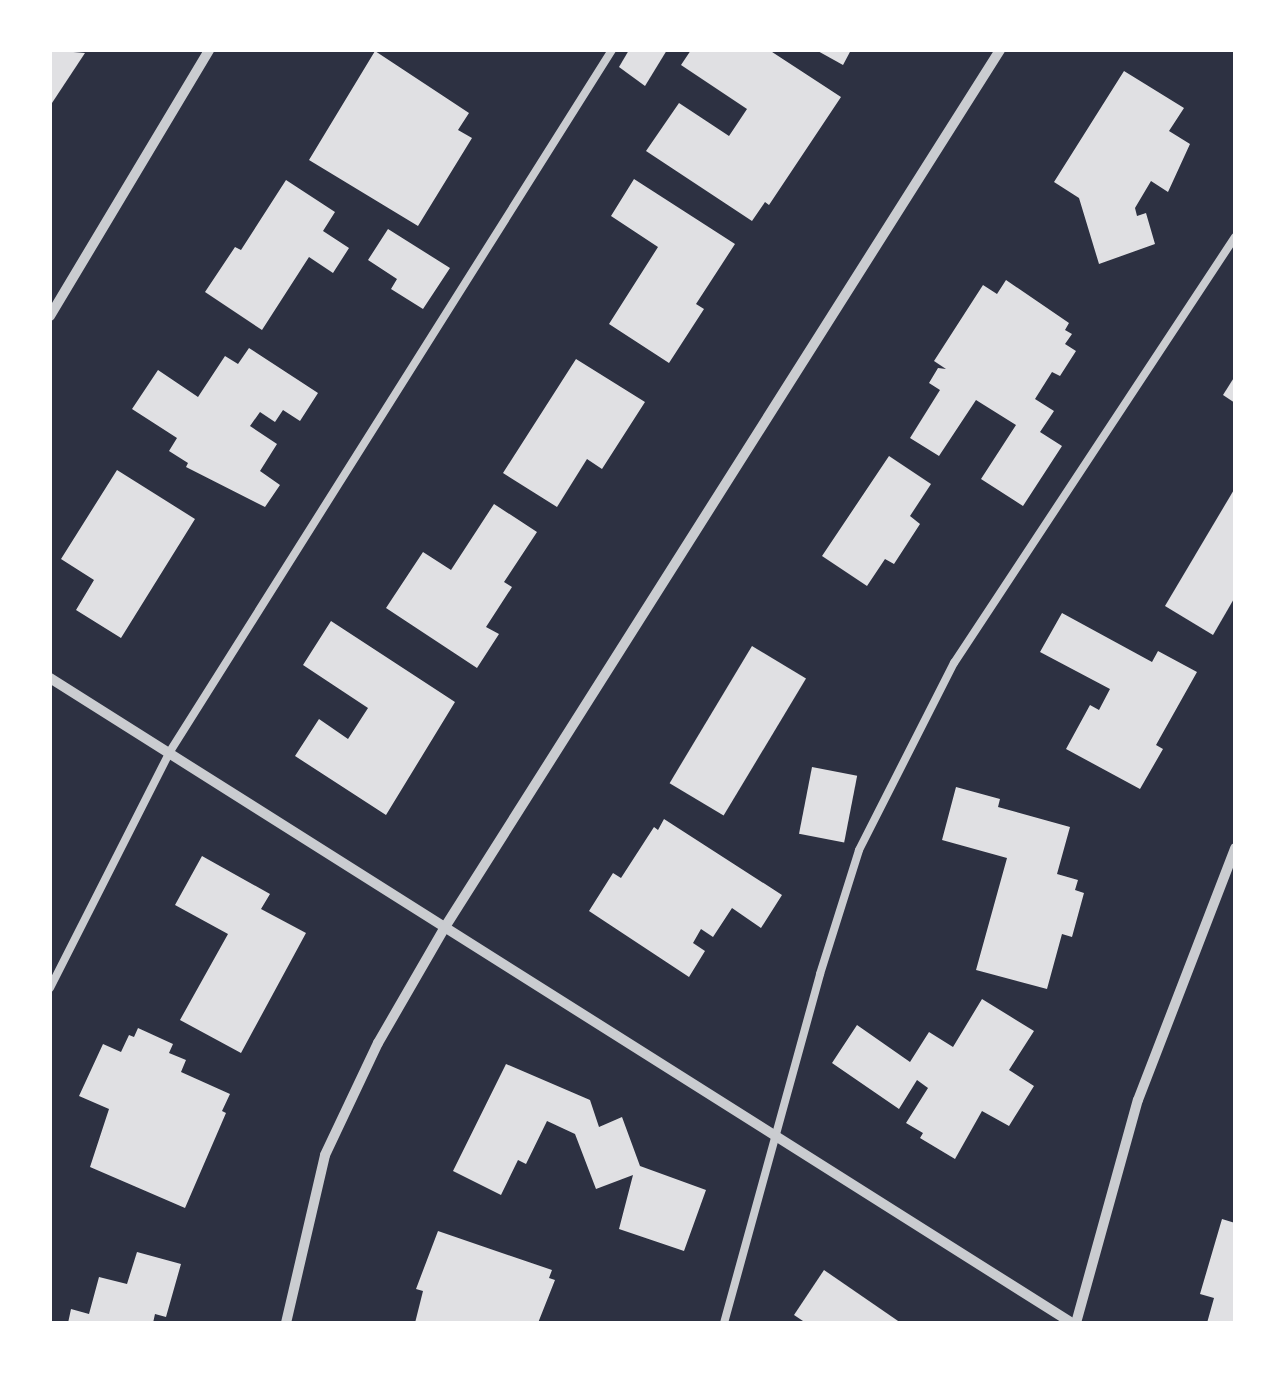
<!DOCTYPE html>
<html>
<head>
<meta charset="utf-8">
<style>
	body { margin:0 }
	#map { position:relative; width:1285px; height:1373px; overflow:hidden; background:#2d3142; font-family:"Open Sans",sans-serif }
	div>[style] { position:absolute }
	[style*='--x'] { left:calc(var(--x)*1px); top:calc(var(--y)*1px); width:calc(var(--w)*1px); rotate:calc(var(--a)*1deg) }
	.building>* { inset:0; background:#e0e0e3; transform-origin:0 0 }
	.service>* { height:8px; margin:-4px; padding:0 4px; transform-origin:4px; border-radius:4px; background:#caccd0 }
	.minor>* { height:10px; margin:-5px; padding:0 5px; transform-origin:5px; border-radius:5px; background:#caccd0 }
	span { translate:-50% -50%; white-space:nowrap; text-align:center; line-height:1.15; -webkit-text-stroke:10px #fff; paint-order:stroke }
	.frame { position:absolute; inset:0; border:52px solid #fff; pointer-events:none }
</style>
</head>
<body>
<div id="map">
	<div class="building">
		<i style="clip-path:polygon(50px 50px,85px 53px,50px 106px)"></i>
		<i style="clip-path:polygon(629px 50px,667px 50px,645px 86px,619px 67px)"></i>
		<i style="clip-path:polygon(691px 50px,769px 50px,841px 97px,769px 205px,765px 202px,752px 221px,646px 151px,679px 103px,729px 136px,747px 109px,681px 65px)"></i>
		<i style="clip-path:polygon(816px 50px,851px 50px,843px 65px)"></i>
		<i style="clip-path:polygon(375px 51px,469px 113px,458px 130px,472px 138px,418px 226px,309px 160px)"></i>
		<i style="clip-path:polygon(1124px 71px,1184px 108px,1169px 131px,1190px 144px,1168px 192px,1151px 181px,1135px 208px,1137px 216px,1146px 213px,1155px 244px,1099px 264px,1079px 198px,1054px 182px)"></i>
		<i style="clip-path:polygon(634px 179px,735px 244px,696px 304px,704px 309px,669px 363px,609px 324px,658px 247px,611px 216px)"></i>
		<i style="clip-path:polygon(286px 180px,335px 212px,323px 231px,349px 248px,333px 273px,309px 257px,262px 330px,205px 292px,235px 247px,241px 250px)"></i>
		<i style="clip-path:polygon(388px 229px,450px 268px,423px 309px,391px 289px,397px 279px,368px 260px)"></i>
		<i style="clip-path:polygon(1006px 280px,1069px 323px,1065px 330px,1072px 334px,1065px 344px,1076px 351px,1060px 376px,1052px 372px,1035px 399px,1054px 411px,1040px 432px,1062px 446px,1023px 506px,981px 479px,1016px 425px,976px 400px,939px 456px,910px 438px,940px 390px,929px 383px,938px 368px,946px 369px,934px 361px,983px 285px,997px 294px)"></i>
		<i style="clip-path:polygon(249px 348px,318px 393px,300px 421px,283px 410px,275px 422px,260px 412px,250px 426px,277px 444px,260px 471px,280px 485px,265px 507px,186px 467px,188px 463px,169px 451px,177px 438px,132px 409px,158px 370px,198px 397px,225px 356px,238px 364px)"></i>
		<i style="clip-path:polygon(576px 359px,645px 402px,602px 469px,587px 459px,557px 507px,503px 473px)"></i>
		<i style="clip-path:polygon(1235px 376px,1235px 403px,1223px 395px)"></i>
		<i style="clip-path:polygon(889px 456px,931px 484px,910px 516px,920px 524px,894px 564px,885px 559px,867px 586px,822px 556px)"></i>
		<i style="clip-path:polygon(117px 470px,195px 519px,121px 638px,76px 610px,94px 580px,61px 559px)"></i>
		<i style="clip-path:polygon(1235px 488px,1235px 597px,1213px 635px,1165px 606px)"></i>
		<i style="clip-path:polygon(494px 504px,537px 532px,504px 582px,512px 587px,486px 627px,499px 634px,477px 668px,386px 608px,423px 552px,451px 570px)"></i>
		<i style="clip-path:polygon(1062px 613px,1152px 662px,1158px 651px,1197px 672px,1156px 745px,1163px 749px,1140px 789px,1066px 749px,1090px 705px,1099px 710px,1110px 689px,1040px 652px)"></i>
		<i style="clip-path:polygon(331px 621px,455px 702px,386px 815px,295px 756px,319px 719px,348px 739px,368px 708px,303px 665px)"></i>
		<i style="left:752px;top:646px;width:63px;height:160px;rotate:31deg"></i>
		<i style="left:812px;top:767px;width:46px;height:68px;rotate:11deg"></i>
		<i style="clip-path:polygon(956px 787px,1000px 799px,998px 807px,1070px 827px,1057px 874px,1078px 880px,1075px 890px,1084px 893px,1072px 937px,1062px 934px,1047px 989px,976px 970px,1007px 858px,942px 840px)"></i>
		<i style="clip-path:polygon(664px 819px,782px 895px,761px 928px,732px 908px,713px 937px,701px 929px,693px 943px,705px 951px,689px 977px,589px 911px,613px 873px,621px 878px,654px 827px,658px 830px)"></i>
		<i style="clip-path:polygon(202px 856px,270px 894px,261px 909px,306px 933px,241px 1053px,180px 1020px,228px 934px,175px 905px)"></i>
		<i style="clip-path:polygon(982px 999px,1034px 1031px,1009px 1070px,1034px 1086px,1009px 1126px,982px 1111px,955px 1159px,920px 1138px,923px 1133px,906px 1123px,928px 1088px,917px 1080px,899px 1109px,832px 1063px,857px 1025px,910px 1062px,929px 1032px,953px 1047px)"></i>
		<i style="clip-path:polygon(138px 1028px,173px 1044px,169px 1053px,186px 1060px,181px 1072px,230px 1094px,222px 1111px,226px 1113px,185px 1208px,90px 1167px,109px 1109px,79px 1096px,103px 1044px,121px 1052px,129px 1035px,134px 1037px)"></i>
		<i style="clip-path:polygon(506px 1064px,590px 1100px,599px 1127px,622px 1117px,640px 1166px,706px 1190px,684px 1251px,619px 1229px,633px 1175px,596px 1189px,575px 1134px,547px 1121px,526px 1164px,518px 1160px,501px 1195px,453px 1171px)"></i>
		<i style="clip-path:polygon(1222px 1219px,1235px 1223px,1235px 1323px,1207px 1323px,1214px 1298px,1200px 1294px)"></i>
		<i style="clip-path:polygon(438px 1231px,552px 1270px,549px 1278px,555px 1280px,538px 1323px,415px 1323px,423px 1291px,416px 1289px)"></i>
		<i style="clip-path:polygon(137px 1252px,181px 1264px,166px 1317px,155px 1314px,153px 1323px,68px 1323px,71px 1309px,89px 1314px,99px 1277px,127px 1284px)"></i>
		<i style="clip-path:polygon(824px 1270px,901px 1323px,806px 1323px,794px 1315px)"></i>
	</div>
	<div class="service">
		<i style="--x:50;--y:988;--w:263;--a:-63.1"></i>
		<i style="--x:169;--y:753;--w:831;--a:-57.78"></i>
		<i style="--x:724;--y:1323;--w:362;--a:-74.6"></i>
		<i style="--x:820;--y:974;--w:130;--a:-72.5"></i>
		<i style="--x:859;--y:850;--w:210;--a:-63.1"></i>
		<i style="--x:954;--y:663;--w:510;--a:-56.59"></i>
	</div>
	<div class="minor">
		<i style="--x:50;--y:316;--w:310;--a:-59.1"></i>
		<i style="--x:50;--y:678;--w:1209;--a:32.26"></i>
		<i style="--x:286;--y:1323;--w:172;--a:-76.9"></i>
		<i style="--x:325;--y:1155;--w:124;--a:-64.7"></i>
		<i style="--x:378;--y:1043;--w:134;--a:-60"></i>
		<i style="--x:445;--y:927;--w:1038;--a:-57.67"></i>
		<i style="--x:1076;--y:1323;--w:231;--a:-74.5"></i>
		<i style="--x:1138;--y:1100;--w:270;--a:-68.9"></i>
	</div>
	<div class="frame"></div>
</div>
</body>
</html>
